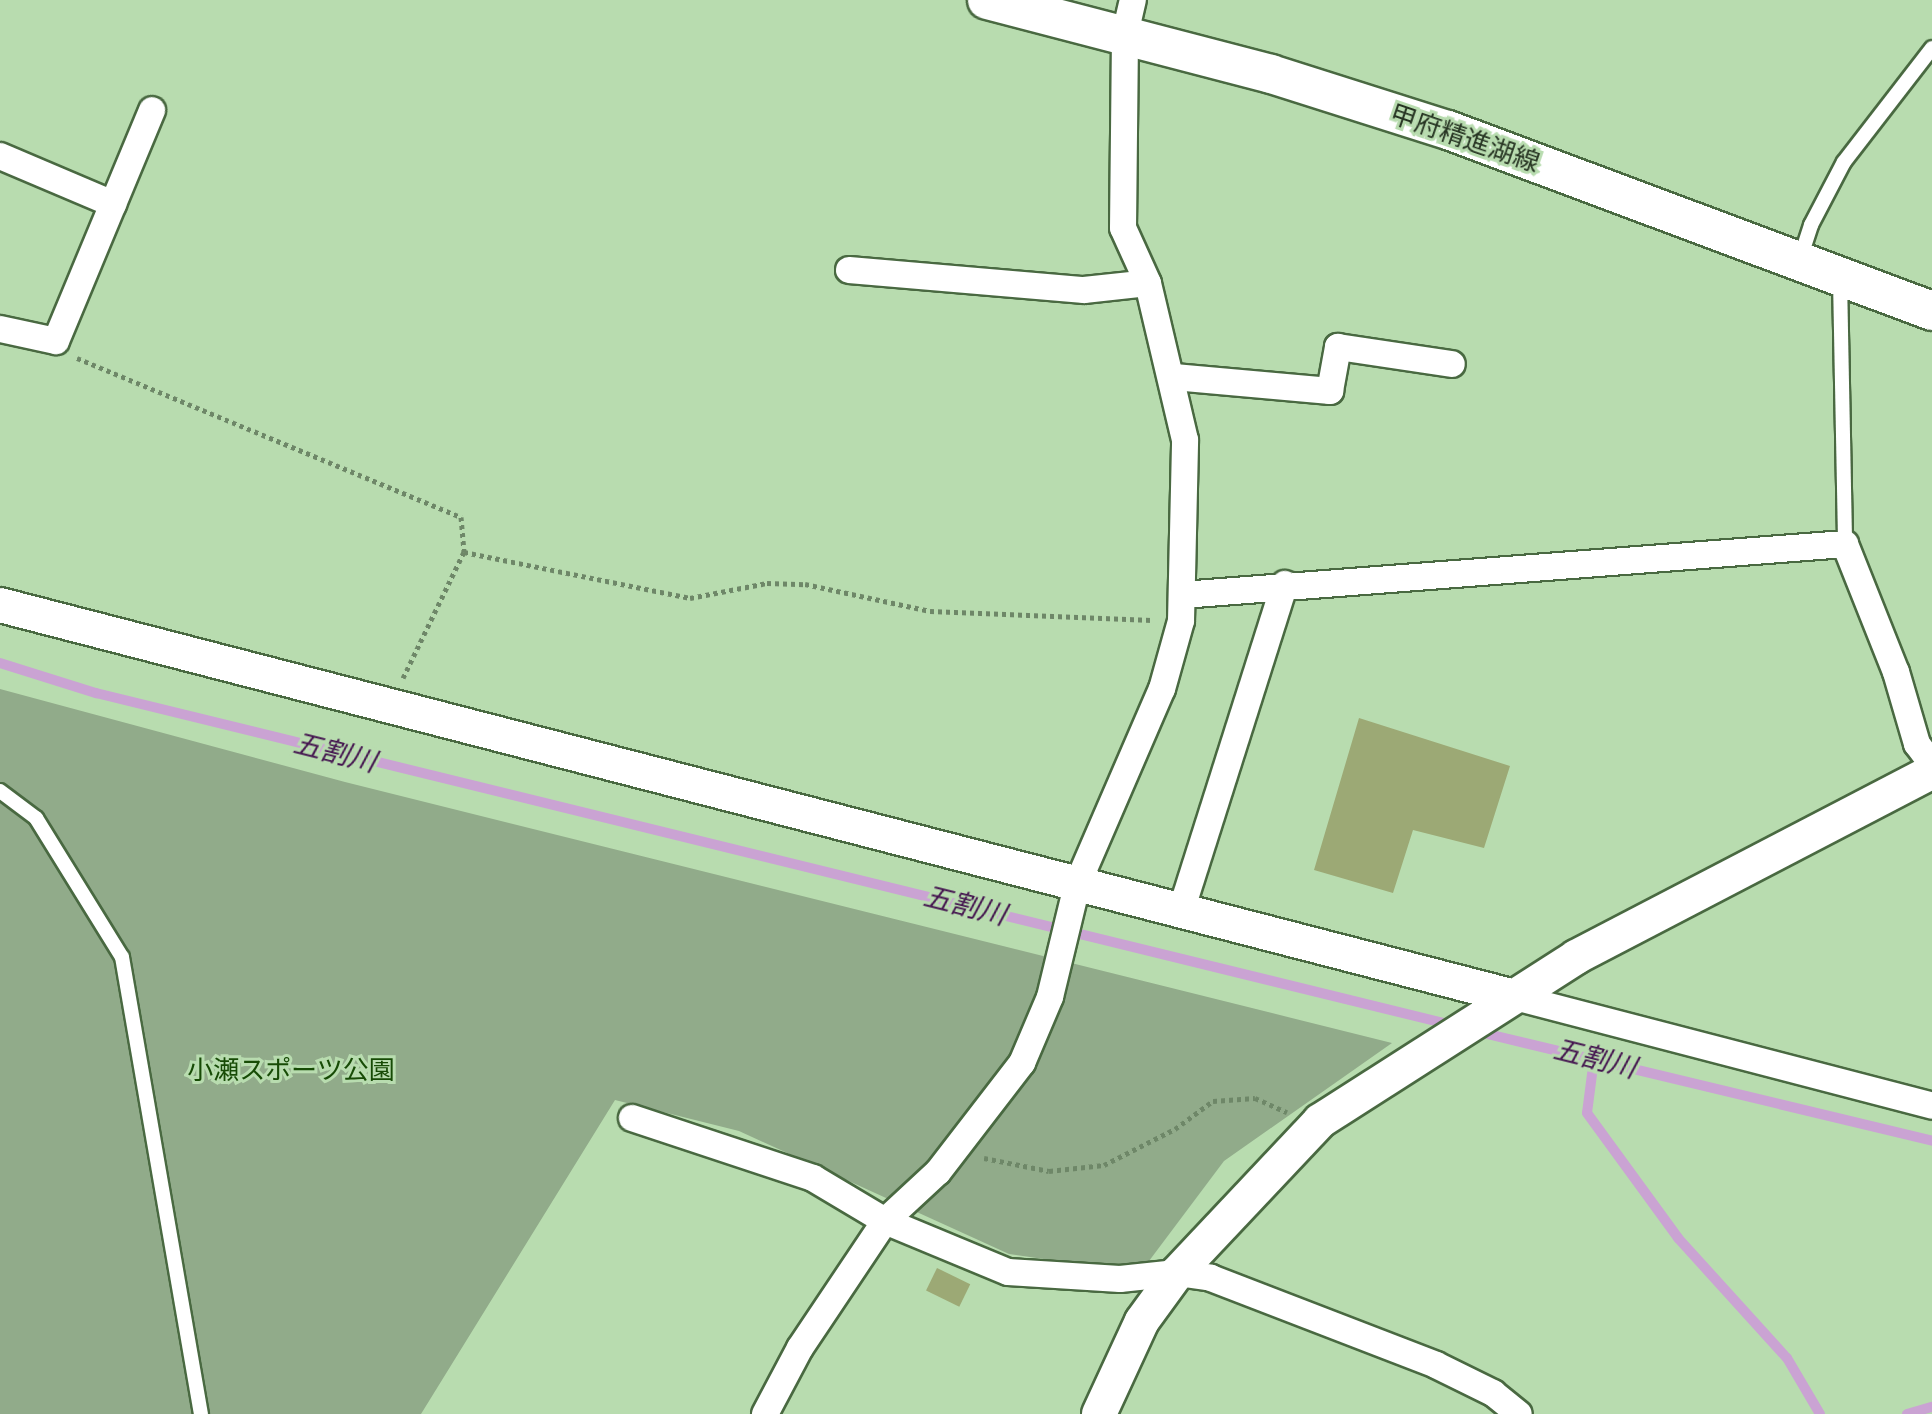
<!DOCTYPE html>
<html>
<head>
<meta charset="utf-8">
<style>
	body { margin:0 }
	#map { position:relative; width:1932px; height:1414px; overflow:hidden; background:#b8dcaf; font-family:"Golos Text","Noto Sans JP",sans-serif }
	div>[style] { position:absolute }
	[style*='--x'] { left:calc(var(--x)*1px); top:calc(var(--y)*1px); width:calc(var(--w)*1px); rotate:calc(var(--a)*1deg) }
	.green>* { inset:0; background:#91ab8a }
	.stream>* { height:10px; margin:-5px; padding:0 5px; transform-origin:5px; border-radius:5px; background:#caa3d3 }
	.building>* { inset:0; background:#9ca975; transform-origin:0 0 }
	.path>* { height:5px; margin-top:-2.5px; transform-origin:0; background:repeating-linear-gradient(90deg,#6e8768 0 4px,transparent 0 8px) }
	.roads { filter:drop-shadow(2px 0 #496941) drop-shadow(-2px 0 #496941) drop-shadow(0 2px #496941) drop-shadow(0 -2px #496941) }
	.service>* { height:14px; margin:-7px; padding:0 7px; transform-origin:7px; border-radius:7px; background:#fff }
	.minor>* { height:26px; margin:-13px; padding:0 13px; transform-origin:13px; border-radius:13px; background:#fff }
	.tertiary>* { height:34px; margin:-17px; padding:0 17px; transform-origin:17px; border-radius:17px; background:#fff }
	.secondary>* { height:38px; margin:-19px; padding:0 19px; transform-origin:19px; border-radius:19px; background:#fff }
	span { translate:-50% -50%; white-space:nowrap; text-align:center; line-height:1.15; -webkit-text-stroke:6px #b8dcaf; paint-order:stroke }
	.street-label { font-size:26px; color:#263422 }
	.park-label { font-size:26px; color:#174b06 }
	.water-label { font-size:28px; color:#44144f; font-style:italic }
</style>
</head>
<body>
<div id="map">
	<div class="green">
		<i style="clip-path:polygon(0 689px,345px 782px,1392px 1043px,1224px 1161px,1140px 1273px,1009px 1254px,739px 1131px,615px 1100px,421px 1414px,0 1414px)"></i>
	</div>
	<div class="stream">
		<i style="--x:0;--y:663;--w:101;--a:17.4"></i>
		<i style="--x:96;--y:693;--w:1400;--a:13.76"></i>
		<i style="--x:1475;--y:1031;--w:470;--a:13.5"></i>
		<i style="--x:1594;--y:1059;--w:54;--a:97.4"></i>
		<i style="--x:1587;--y:1113;--w:155;--a:53.9"></i>
		<i style="--x:1678;--y:1238;--w:162;--a:47.8"></i>
		<i style="--x:1787;--y:1358;--w:65;--a:59.5"></i>
		<i style="--x:1907;--y:1414;--w:26;--a:-16"></i>
	</div>
	<div class="building">
		<i style="clip-path:polygon(1359px 718px,1510px 766px,1484px 848px,1413px 830px,1393px 893px,1314px 870px)"></i>
		<i style="left:937px;top:1268px;width:37px;height:25px;rotate:26deg"></i>
	</div>
	<div class="path">
		<i style="--x:77;--y:358;--w:416;--a:22.5"></i>
		<i style="--x:461;--y:517;--w:35;--a:85"></i>
		<i style="--x:403;--y:678;--w:140;--a:-64.2"></i>
		<i style="--x:464;--y:552;--w:231;--a:11.5"></i>
		<i style="--x:690;--y:598;--w:78;--a:-11"></i>
		<i style="--x:767;--y:583;--w:38;--a:2"></i>
		<i style="--x:805;--y:584;--w:128;--a:12.2"></i>
		<i style="--x:930;--y:611;--w:222;--a:2.3"></i>
		<i style="--x:984;--y:1158;--w:66;--a:11.3"></i>
		<i style="--x:1049;--y:1171;--w:55;--a:-6.2"></i>
		<i style="--x:1104;--y:1165;--w:80;--a:-26.9"></i>
		<i style="--x:1175;--y:1129;--w:47;--a:-36.4"></i>
		<i style="--x:1213;--y:1101;--w:42;--a:-4.1"></i>
		<i style="--x:1255;--y:1098;--w:35;--a:24"></i>
	</div>
	<div class="roads">
		<div class="service">
			<i style="--x:1800;--y:259;--w:36;--a:-72"></i>
			<i style="--x:1811;--y:225;--w:71;--a:-62.4"></i>
			<i style="--x:1844;--y:162;--w:144;--a:-52.3"></i>
			<i style="--x:1840;--y:279;--w:265;--a:88.9"></i>
			<i style="--x:0;--y:791;--w:45;--a:36.9"></i>
			<i style="--x:36;--y:818;--w:163;--a:58.3"></i>
			<i style="--x:122;--y:957;--w:464;--a:80.2"></i>
		</div>
		<div class="minor">
			<i style="--x:0;--y:156;--w:123;--a:23"></i>
			<i style="--x:849;--y:270;--w:236;--a:4.9"></i>
			<i style="--x:1084;--y:290;--w:64;--a:-6.2"></i>
			<i style="--x:0;--y:329;--w:57;--a:12.1"></i>
			<i style="--x:56;--y:341;--w:250;--a:-67.4"></i>
			<i style="--x:1174;--y:377;--w:157;--a:5.1"></i>
			<i style="--x:1330;--y:391;--w:45;--a:-79.7"></i>
			<i style="--x:1338;--y:347;--w:115;--a:8.5"></i>
			<i style="--x:1182;--y:595;--w:665;--a:-4.4"></i>
			<i style="--x:1845;--y:544;--w:138;--a:68.3"></i>
			<i style="--x:1896;--y:672;--w:75;--a:73.7"></i>
			<i style="--x:1917;--y:744;--w:25;--a:53"></i>
			<i style="--x:1182;--y:908;--w:340;--a:-72.4"></i>
			<i style="--x:1511;--y:996;--w:435;--a:14.6"></i>
			<i style="--x:632;--y:1118;--w:191;--a:18.3"></i>
			<i style="--x:813;--y:1178;--w:84;--a:30.8"></i>
			<i style="--x:885;--y:1221;--w:133;--a:22.5"></i>
			<i style="--x:1008;--y:1272;--w:112;--a:3.6"></i>
			<i style="--x:1120;--y:1279;--w:57;--a:-6"></i>
			<i style="--x:1177;--y:1273;--w:34;--a:8"></i>
			<i style="--x:1211;--y:1278;--w:241;--a:21.1"></i>
			<i style="--x:1436;--y:1365;--w:64;--a:26.2"></i>
			<i style="--x:1493;--y:1393;--w:33;--a:39"></i>
			<i style="--x:765;--y:1414;--w:75;--a:-62.1"></i>
			<i style="--x:800;--y:1348;--w:153;--a:-56.2"></i>
			<i style="--x:885;--y:1221;--w:72;--a:-42.8"></i>
			<i style="--x:938;--y:1172;--w:138;--a:-52.4"></i>
			<i style="--x:1022;--y:1063;--w:72;--a:-67"></i>
			<i style="--x:1050;--y:997;--w:115;--a:-76.4"></i>
			<i style="--x:1077;--y:885;--w:214;--a:-66.6"></i>
			<i style="--x:1162;--y:689;--w:71;--a:-74.4"></i>
			<i style="--x:1181;--y:621;--w:181;--a:-88.7"></i>
			<i style="--x:1185;--y:440;--w:161;--a:-103.3"></i>
			<i style="--x:1148;--y:283;--w:60;--a:-114.4"></i>
			<i style="--x:1123;--y:228;--w:194;--a:-89.4"></i>
			<i style="--x:1125;--y:34;--w:35;--a:-77"></i>
		</div>
		<div class="tertiary">
			<i style="--x:0;--y:605;--w:1561;--a:14.51"></i>
			<i style="--x:1099;--y:1414;--w:102;--a:-65.2"></i>
			<i style="--x:1142;--y:1321;--w:59;--a:-53.9"></i>
			<i style="--x:1177;--y:1273;--w:209;--a:-46.7"></i>
			<i style="--x:1320;--y:1121;--w:304;--a:-32.6"></i>
			<i style="--x:1576;--y:957;--w:401;--a:-27.5"></i>
		</div>
		<div class="secondary">
			<i style="--x:987;--y:0;--w:293;--a:14.6"></i>
			<i style="--x:1271;--y:74;--w:186;--a:17.6"></i>
			<i style="--x:1448;--y:130;--w:517;--a:20.5"></i>
		</div>
	</div>
	<div class="street-label">
		<span style="left:1465px;top:138px;rotate:19deg">甲府精進湖線</span>
	</div>
	<div class="park-label">
		<span style="left:291px;top:1070px">小瀬スポーツ公園</span>
	</div>
	<div class="water-label">
		<span style="left:335px;top:752px;rotate:14deg">五割川</span>
		<span style="left:965px;top:905px;rotate:14deg">五割川</span>
		<span style="left:1595px;top:1058px;rotate:14deg">五割川</span>
	</div>
</div>
</body>
</html>
